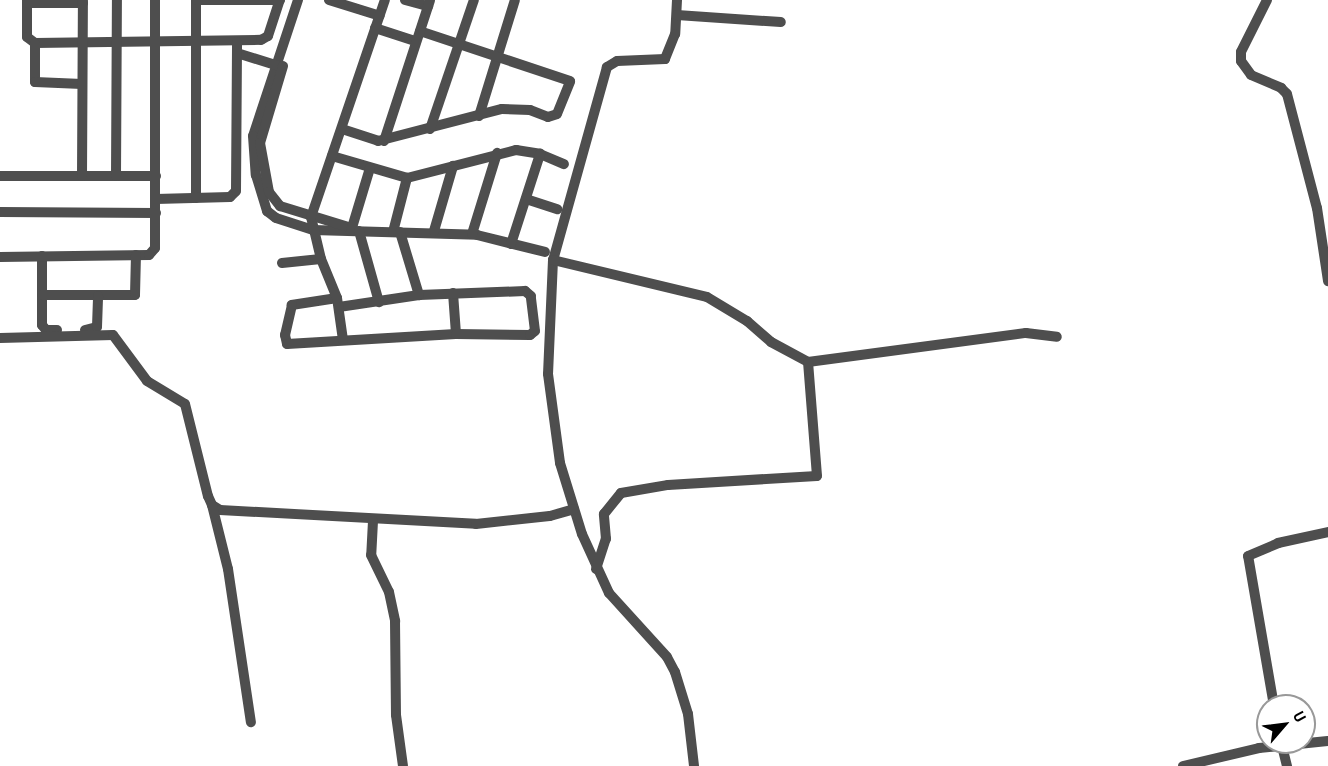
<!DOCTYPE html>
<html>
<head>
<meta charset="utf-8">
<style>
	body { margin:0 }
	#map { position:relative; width:1328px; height:766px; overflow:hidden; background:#fff; font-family:"Archivo Narrow",sans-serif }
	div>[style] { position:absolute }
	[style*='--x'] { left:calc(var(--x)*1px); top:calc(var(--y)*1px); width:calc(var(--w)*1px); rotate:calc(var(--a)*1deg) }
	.minor>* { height:10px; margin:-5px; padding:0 5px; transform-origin:5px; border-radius:5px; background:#4e4e4e }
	span { translate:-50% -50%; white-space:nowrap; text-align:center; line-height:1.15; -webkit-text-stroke:4.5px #fff; paint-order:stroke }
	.north { position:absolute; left:1256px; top:694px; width:60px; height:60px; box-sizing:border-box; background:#fff; border:2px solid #999; border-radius:50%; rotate:62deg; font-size:16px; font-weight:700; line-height:24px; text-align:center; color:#000 }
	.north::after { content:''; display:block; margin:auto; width:21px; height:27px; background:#000; clip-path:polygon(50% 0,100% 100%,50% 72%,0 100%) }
</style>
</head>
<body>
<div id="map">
	<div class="minor">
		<i style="--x:27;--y:0;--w:37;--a:90"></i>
		<i style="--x:27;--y:37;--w:10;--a:37"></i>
		<i style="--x:35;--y:43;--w:226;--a:-0.8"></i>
		<i style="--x:261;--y:40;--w:8;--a:-30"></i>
		<i style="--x:268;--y:36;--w:38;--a:-72"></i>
		<i style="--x:196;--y:0;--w:198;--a:90"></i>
		<i style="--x:196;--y:0;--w:84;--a:0"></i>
		<i style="--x:298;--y:0;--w:143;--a:108.3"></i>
		<i style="--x:253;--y:136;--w:39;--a:86"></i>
		<i style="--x:256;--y:175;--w:38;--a:73"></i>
		<i style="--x:267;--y:211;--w:11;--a:38"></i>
		<i style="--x:276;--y:218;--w:39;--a:18"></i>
		<i style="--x:313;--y:230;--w:164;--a:1.7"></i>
		<i style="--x:477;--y:235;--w:70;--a:14"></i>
		<i style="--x:329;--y:0;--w:53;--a:17.4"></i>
		<i style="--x:405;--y:0;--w:24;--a:15"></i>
		<i style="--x:677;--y:0;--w:34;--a:93"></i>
		<i style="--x:675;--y:34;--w:27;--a:112"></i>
		<i style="--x:665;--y:59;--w:48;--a:177.6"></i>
		<i style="--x:617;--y:61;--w:12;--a:149"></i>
		<i style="--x:607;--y:67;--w:200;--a:105.6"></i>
		<i style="--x:553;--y:260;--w:114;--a:92.5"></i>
		<i style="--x:548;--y:374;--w:90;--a:82.3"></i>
		<i style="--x:560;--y:463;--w:74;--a:72.8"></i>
		<i style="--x:582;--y:534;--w:65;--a:65.4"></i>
		<i style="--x:609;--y:593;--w:86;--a:47.8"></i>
		<i style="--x:667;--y:657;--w:17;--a:62"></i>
		<i style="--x:675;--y:672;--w:44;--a:72.8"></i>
		<i style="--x:688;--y:714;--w:52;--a:83.4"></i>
		<i style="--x:1267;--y:0;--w:58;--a:116.6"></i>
		<i style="--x:1241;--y:52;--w:9;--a:90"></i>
		<i style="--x:1241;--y:61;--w:17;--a:54"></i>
		<i style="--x:1251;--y:75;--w:33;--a:23"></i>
		<i style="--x:1281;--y:88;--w:8;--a:45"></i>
		<i style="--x:1287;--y:94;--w:118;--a:75.3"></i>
		<i style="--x:1317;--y:208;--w:74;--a:81.4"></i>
		<i style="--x:27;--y:3;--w:56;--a:0"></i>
		<i style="--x:677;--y:15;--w:104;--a:3.9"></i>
		<i style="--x:375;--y:28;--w:42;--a:18"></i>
		<i style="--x:35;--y:43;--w:39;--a:90"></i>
		<i style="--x:35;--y:82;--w:47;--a:2.4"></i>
		<i style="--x:237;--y:53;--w:47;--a:17.3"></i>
		<i style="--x:283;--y:66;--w:80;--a:106.6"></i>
		<i style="--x:260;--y:143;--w:50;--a:79.6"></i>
		<i style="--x:269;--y:192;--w:18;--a:52"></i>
		<i style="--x:280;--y:206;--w:75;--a:17"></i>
		<i style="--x:479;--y:116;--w:121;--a:-72.8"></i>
		<i style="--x:342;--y:129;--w:38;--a:18"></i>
		<i style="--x:378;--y:141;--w:128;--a:-14.5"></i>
		<i style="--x:502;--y:109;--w:28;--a:2"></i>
		<i style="--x:530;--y:110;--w:19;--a:21"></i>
		<i style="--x:548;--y:117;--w:9;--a:-18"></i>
		<i style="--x:557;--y:114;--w:35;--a:-68"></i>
		<i style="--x:570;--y:81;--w:158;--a:-161.6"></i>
		<i style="--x:430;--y:129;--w:136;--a:-71.2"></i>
		<i style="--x:384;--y:141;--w:148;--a:-71.9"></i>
		<i style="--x:332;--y:156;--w:78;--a:16.3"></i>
		<i style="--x:407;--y:178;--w:113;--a:-14.4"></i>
		<i style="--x:516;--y:150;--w:24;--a:9"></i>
		<i style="--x:540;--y:154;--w:26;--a:23"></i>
		<i style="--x:0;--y:176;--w:156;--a:0"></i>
		<i style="--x:82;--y:176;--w:176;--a:-89.7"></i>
		<i style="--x:116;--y:176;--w:176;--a:-89.7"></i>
		<i style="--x:156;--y:199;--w:74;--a:-1.5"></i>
		<i style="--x:230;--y:197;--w:8;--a:-45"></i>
		<i style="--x:236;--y:191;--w:149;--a:-89.6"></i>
		<i style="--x:526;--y:199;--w:33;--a:18"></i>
		<i style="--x:0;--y:212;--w:156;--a:0.4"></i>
		<i style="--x:351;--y:231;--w:66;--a:-73.2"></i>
		<i style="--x:359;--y:231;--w:74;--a:74.3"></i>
		<i style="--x:434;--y:231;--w:68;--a:-73.7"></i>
		<i style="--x:393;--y:232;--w:56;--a:-75.5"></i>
		<i style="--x:400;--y:232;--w:66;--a:73.2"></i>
		<i style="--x:472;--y:234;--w:85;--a:-72.8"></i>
		<i style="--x:511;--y:244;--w:95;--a:-72.1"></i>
		<i style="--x:42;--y:256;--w:69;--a:90"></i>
		<i style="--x:42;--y:325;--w:6;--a:51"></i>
		<i style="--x:46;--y:330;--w:11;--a:0"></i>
		<i style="--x:0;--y:257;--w:149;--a:-0.8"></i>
		<i style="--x:149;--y:255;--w:9;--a:-49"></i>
		<i style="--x:155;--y:248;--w:248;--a:-90"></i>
		<i style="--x:553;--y:260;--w:158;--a:13.5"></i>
		<i style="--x:707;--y:297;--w:47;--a:31"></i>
		<i style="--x:747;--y:321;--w:32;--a:41"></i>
		<i style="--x:771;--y:342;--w:42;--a:28.4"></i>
		<i style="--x:808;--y:362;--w:220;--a:-7.6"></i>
		<i style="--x:1026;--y:333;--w:31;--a:7"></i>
		<i style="--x:282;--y:263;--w:39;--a:-6"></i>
		<i style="--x:453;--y:293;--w:41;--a:85.8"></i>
		<i style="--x:42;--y:295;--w:93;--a:0"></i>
		<i style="--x:135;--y:295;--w:40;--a:-88.6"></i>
		<i style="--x:337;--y:298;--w:46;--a:171.2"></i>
		<i style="--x:292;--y:305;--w:31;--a:103"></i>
		<i style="--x:285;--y:335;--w:9;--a:77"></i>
		<i style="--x:287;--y:344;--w:169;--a:-3.4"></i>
		<i style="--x:456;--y:334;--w:74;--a:0.8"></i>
		<i style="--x:530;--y:335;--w:6;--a:-39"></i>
		<i style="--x:535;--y:331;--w:35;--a:-97"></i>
		<i style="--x:531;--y:296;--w:8;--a:-140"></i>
		<i style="--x:525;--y:291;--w:106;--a:177.8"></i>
		<i style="--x:419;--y:295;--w:81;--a:171.5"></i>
		<i style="--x:85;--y:330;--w:12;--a:-14"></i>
		<i style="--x:97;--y:327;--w:31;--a:-88"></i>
		<i style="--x:0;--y:338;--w:113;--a:-1.5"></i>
		<i style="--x:113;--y:335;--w:57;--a:53.5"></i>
		<i style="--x:147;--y:381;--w:44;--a:31.2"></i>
		<i style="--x:185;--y:404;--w:95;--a:76"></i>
		<i style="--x:208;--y:496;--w:10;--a:66"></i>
		<i style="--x:212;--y:505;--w:9;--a:32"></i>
		<i style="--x:220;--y:510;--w:256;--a:3.1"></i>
		<i style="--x:476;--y:524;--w:74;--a:-6.2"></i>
		<i style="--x:550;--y:516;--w:25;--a:-16"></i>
		<i style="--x:343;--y:340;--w:42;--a:-98.1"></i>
		<i style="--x:337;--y:298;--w:42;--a:-112.3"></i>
		<i style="--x:321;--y:259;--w:43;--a:-103.4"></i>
		<i style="--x:311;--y:217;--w:229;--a:-71.2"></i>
		<i style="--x:212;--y:505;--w:66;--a:76"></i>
		<i style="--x:228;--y:569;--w:155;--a:81.5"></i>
		<i style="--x:373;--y:521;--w:34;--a:93"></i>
		<i style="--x:371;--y:555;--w:41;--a:64.1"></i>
		<i style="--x:389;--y:592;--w:30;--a:78"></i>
		<i style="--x:395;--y:621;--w:94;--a:89.4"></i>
		<i style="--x:396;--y:715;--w:51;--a:82.2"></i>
		<i style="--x:596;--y:569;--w:32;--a:-72"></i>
		<i style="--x:606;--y:539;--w:25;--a:-95"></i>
		<i style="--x:604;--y:514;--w:27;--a:-51"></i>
		<i style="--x:621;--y:493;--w:48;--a:-9.7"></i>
		<i style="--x:668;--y:485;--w:149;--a:-3.5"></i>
		<i style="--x:817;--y:476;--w:114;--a:-94.5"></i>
		<i style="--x:1274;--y:706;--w:152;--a:-99.8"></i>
		<i style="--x:1248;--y:556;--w:33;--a:-23"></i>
		<i style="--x:1278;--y:543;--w:51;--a:-12.4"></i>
		<i style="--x:1281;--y:742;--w:25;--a:76"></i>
		<i style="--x:1183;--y:766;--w:78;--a:-13.3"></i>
		<i style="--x:1259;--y:748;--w:69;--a:-5.8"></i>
	</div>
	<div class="north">U</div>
</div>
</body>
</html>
